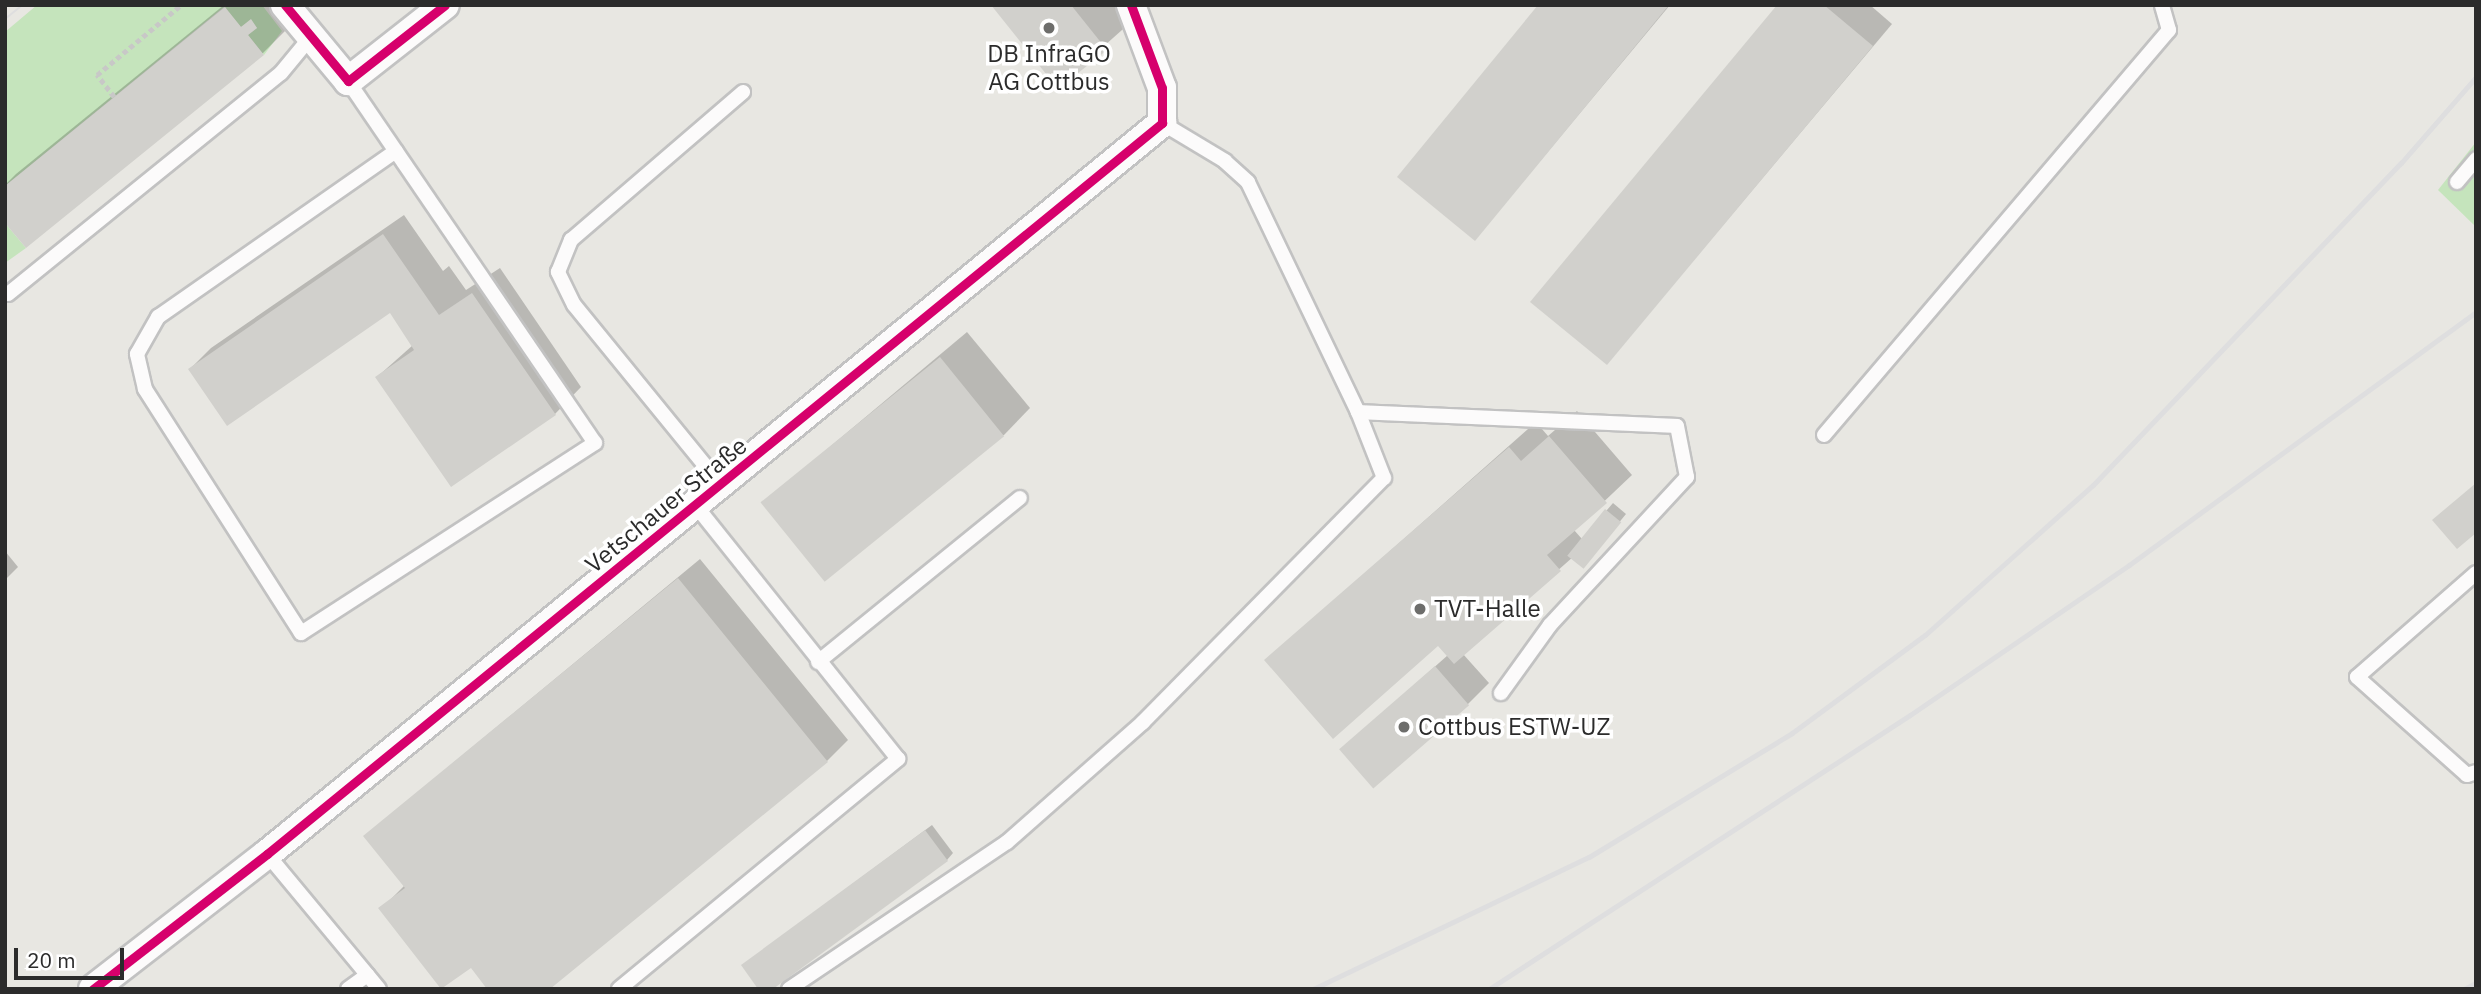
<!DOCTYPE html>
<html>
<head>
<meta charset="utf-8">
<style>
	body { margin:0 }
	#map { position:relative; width:2481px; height:994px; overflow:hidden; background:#e8e7e2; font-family:"IBM Plex Sans",sans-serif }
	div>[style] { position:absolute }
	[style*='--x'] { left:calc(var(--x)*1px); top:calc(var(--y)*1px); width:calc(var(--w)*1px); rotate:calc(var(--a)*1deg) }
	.green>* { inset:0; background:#c5e4bc }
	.shadow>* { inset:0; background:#0003 }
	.building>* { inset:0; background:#d1d0cc; transform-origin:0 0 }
	.path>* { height:4.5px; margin-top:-2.25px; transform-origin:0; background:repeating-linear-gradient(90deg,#c8c8c7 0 5px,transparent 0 8.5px) }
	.roads { filter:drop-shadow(2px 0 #c2c2c2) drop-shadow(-2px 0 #c2c2c2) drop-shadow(0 2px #c2c2c2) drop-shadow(0 -2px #c2c2c2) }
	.lane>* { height:14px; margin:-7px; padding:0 7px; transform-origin:7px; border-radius:7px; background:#fcfbfb }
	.street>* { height:28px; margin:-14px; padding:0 14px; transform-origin:14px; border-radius:14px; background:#fcfbfb }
	.tram>* { height:2px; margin:-1px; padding:0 1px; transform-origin:1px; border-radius:1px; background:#dededf }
	.rail>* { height:5px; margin:-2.5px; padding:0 2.5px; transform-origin:2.5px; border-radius:2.5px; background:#dededf }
	.cycleway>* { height:9px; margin:-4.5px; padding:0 4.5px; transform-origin:4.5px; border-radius:4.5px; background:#d6006c }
	.dots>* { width:19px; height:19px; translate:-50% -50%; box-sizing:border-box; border:4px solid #fff; border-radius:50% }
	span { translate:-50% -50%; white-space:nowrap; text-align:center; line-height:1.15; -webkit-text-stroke:7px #fff; paint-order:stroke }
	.poi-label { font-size:24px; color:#2b2b2b }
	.left { translate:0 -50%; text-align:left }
	.street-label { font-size:24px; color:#2b2b2b }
	.frame { position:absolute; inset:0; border:7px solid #2b2b2b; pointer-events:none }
	.scale { position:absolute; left:14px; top:948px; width:110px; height:32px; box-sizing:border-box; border:4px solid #2b2b2b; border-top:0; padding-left:9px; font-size:21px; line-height:24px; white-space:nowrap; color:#2b2b2b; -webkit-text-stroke:5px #fff; paint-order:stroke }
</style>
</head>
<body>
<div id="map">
	<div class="green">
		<i style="clip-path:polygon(37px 5px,262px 5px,282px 31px,264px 55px,248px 35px,257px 28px,251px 20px,241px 27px,224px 7px,5px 186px,5px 32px)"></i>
		<i style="clip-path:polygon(2476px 142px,2476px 225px,2475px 226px,2438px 190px)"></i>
		<i style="clip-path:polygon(5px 223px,26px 248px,5px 263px)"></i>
	</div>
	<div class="shadow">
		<i style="clip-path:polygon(224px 5px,277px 5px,289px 27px,262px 54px,5px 220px,5px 185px,16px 174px)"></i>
		<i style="clip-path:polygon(994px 5px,1133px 5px,1140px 14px,1059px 86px)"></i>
		<i style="clip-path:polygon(1540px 5px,1670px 5px,1475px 239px)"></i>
		<i style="clip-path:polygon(1779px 5px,1870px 5px,1892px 24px,1607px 363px)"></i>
		<i style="clip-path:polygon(404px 215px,443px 271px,449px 266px,466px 290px,500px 268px,581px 387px,555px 414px,377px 377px,413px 345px,391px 311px,190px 369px,211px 348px)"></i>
		<i style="clip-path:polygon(967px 332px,1030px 408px,1004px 435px,763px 503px)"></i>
		<i style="clip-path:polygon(1577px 411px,1632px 475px,1574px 530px,1582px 539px,1613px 503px,1626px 514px,1590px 558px,1573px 557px,1463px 654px,1489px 683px,1468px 704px,1342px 749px,1448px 655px,1439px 644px,1267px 660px,1536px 422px,1548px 436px)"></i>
		<i style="clip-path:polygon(5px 551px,18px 567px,5px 580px)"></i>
		<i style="clip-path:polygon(700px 559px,848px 740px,827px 761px,471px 966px,381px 909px,405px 885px,365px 836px)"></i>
		<i style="clip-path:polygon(932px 825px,953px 853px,947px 860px,743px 965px)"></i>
	</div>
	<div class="building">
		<i style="clip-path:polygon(991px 5px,1071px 5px,1107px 50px,1058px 89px)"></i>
		<i style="clip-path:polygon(1538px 5px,1669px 5px,1475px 241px,1397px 177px)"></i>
		<i style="clip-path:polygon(1777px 5px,1824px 5px,1873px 46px,1607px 365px,1530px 302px)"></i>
		<i style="clip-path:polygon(225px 7px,241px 27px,251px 19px,257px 28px,248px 35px,264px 55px,26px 248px,5px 223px,5px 186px)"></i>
		<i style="clip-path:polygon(383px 234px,439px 315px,472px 293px,556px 415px,451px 487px,375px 377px,414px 350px,390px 313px,227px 426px,188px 369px)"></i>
		<i style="left:940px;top:357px;width:102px;height:231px;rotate:51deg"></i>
		<i style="clip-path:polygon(1549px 436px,1607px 503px,1547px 555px,1561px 571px,1454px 664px,1438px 646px,1333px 739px,1264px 660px,1509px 447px,1521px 461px)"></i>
		<i style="clip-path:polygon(2476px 483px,2476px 533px,2457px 549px,2432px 520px)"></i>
		<i style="left:1605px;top:509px;width:21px;height:60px;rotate:39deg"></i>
		<i style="clip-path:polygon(678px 578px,828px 762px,550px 989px,487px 989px,471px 968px,441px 989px,378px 908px,405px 888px,363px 836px)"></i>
		<i style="left:1435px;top:666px;width:52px;height:127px;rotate:49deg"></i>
		<i style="clip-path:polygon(925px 830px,948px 861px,773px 989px,758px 989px,741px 965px)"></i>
	</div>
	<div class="path">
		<i style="--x:114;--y:97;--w:28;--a:-128"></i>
		<i style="--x:97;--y:75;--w:109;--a:-39.8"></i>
	</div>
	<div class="roads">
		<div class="lane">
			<i style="--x:348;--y:81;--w:438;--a:55.7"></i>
			<i style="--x:595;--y:443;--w:350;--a:147.1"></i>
			<i style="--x:301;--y:633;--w:290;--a:-122.6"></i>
			<i style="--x:145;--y:389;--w:36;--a:-103"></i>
			<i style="--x:137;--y:354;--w:43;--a:-60.4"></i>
			<i style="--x:158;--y:317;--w:290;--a:-34.9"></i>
			<i style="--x:2457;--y:182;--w:30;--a:-50"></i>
			<i style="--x:8;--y:294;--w:351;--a:-39"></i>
			<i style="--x:281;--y:73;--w:45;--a:-50.4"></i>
			<i style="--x:1358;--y:412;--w:319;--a:2.5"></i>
			<i style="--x:1677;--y:426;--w:52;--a:78.9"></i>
			<i style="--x:1687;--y:477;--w:202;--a:132.8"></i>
			<i style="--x:1550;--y:625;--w:84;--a:125.8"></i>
			<i style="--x:1824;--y:435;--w:532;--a:-49.57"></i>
			<i style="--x:2169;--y:30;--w:26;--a:-106"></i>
			<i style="--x:721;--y:485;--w:232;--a:-129.2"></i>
			<i style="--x:574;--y:305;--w:37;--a:-116"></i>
			<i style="--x:558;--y:272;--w:35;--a:-68"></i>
			<i style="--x:571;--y:240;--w:227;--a:-40.7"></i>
			<i style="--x:2476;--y:573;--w:158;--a:138.8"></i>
			<i style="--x:2357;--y:677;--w:147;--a:41.7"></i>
			<i style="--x:2467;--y:775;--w:9;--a:-18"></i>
			<i style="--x:818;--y:662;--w:260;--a:-39.1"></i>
			<i style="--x:267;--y:854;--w:175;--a:50.3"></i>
			<i style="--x:348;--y:989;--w:24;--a:-36"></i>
			<i style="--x:619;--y:989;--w:362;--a:-39.5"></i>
			<i style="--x:898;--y:759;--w:324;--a:-128.6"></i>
			<i style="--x:789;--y:989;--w:263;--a:-34"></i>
			<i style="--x:1007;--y:842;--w:181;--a:-41.4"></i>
			<i style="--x:1143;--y:722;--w:343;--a:-45.4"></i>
			<i style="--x:1384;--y:478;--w:71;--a:-111.5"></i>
			<i style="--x:1358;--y:412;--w:255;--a:-115.6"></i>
			<i style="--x:1248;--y:182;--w:31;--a:-138"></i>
			<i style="--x:1225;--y:161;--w:74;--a:-148.9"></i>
		</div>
		<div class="street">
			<i style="--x:285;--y:5;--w:99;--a:50.3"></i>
			<i style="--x:348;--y:81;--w:123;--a:-38.1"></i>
			<i style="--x:93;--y:989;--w:220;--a:-37.8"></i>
			<i style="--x:267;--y:854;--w:1156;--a:-39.24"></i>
			<i style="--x:1162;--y:123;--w:35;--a:-90"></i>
			<i style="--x:1162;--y:88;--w:89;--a:-110.5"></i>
		</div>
	</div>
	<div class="tram">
		<i style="--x:5;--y:19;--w:22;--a:-39"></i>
	</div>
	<div class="rail">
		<i style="--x:1313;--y:989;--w:306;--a:-25.6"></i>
		<i style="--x:1589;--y:857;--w:238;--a:-31.4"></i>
		<i style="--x:1792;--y:733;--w:165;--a:-36.4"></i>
		<i style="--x:1925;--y:635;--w:225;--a:-41.8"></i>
		<i style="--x:2093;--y:485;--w:446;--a:-46.3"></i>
		<i style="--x:2401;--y:163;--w:114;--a:-48.9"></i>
		<i style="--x:1489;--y:989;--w:502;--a:-33.06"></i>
		<i style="--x:1910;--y:715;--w:265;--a:-34.4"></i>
		<i style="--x:2129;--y:565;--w:429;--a:-36.1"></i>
		<i style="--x:2464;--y:989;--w:13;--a:-27"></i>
	</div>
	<div class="cycleway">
		<i style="--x:285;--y:5;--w:99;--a:50.3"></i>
		<i style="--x:348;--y:81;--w:123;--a:-38.1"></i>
		<i style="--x:93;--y:989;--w:220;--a:-37.8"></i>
		<i style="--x:267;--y:854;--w:1156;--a:-39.24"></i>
		<i style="--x:1162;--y:123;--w:35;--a:-90"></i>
		<i style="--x:1162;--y:88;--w:89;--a:-110.5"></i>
	</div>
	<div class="dots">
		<i style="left:1049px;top:28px;background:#6d6d6b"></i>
		<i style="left:1420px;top:609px;background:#6d6d6b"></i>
		<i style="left:1404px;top:727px;background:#6d6d6b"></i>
	</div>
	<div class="poi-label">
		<span style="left:1049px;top:68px">DB InfraGO<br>AG Cottbus</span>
		<span class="left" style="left:1434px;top:609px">TVT-Halle</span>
		<span class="left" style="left:1418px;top:727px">Cottbus ESTW-UZ</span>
	</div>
	<div class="street-label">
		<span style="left:666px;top:505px;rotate:-39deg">Vetschauer Straße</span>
	</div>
	<div class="frame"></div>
	<div class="scale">20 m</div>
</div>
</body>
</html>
